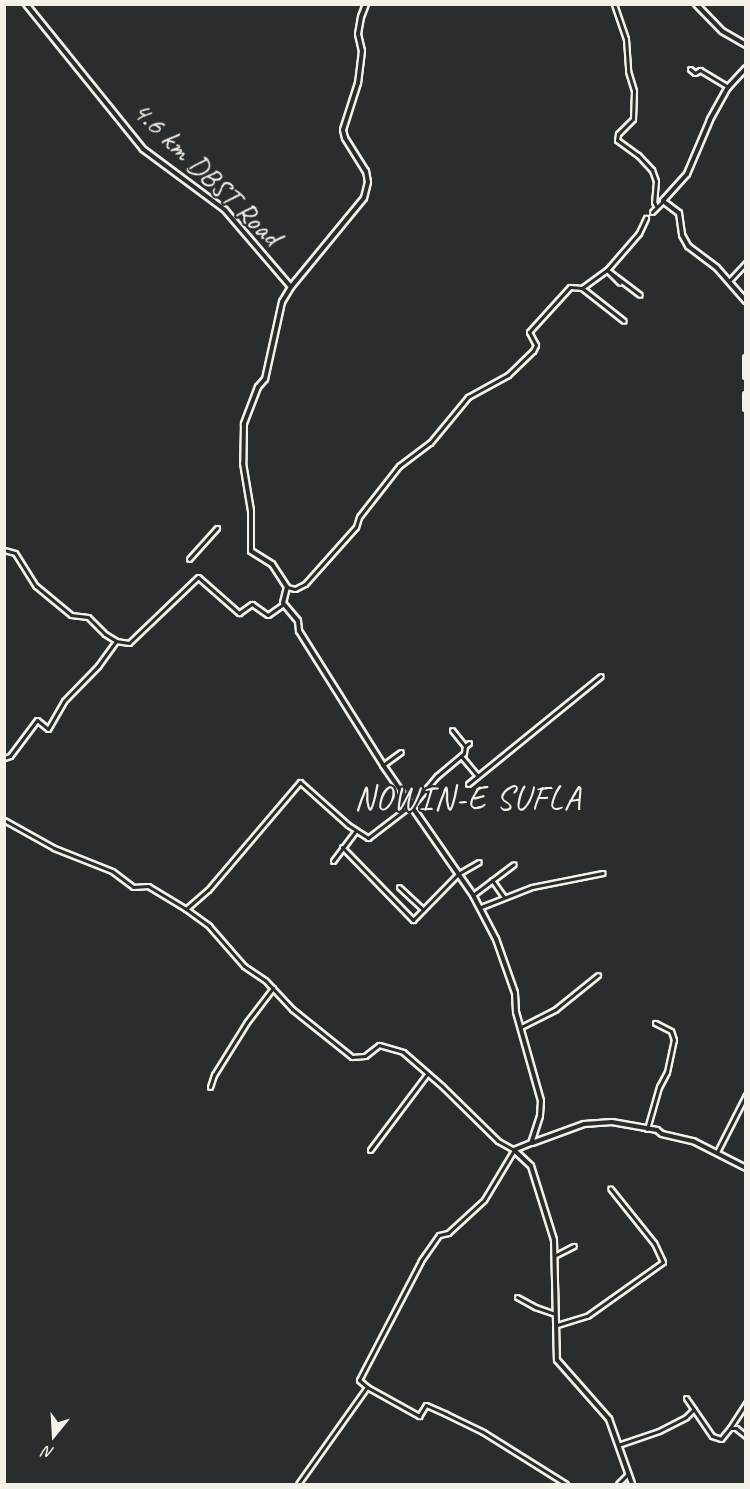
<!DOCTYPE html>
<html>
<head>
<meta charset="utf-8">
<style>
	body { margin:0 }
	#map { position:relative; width:750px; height:1489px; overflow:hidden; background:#2a2d2e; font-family:Caveat,sans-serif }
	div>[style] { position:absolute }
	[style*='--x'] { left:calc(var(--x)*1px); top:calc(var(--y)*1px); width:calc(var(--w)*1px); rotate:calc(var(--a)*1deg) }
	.roads { filter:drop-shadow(2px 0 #f4f1e8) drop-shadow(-2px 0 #f4f1e8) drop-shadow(0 2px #f4f1e8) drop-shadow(0 -2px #f4f1e8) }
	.minor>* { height:3px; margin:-1.5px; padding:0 1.5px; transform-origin:1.5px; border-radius:1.5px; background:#2a2d2e }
	.tertiary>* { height:4px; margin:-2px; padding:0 2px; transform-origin:2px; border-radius:2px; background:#2a2d2e }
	span { translate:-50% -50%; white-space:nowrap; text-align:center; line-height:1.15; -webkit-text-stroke:4.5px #2a2d2e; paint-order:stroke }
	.street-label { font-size:30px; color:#f4f1e8 }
	.quarter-label { font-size:33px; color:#f4f1e8; letter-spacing:1.5px }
	.frame { position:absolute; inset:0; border:6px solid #f4f1e8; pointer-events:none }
	.north { position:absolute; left:24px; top:1405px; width:60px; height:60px; -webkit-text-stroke:4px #2a2d2e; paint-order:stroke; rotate:198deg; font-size:16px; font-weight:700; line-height:24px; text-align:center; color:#f4f1e8 }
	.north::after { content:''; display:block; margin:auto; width:21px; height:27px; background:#f4f1e8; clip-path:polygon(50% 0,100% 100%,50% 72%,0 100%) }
</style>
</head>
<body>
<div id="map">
	<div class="roads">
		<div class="minor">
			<i style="--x:614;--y:4;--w:37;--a:71"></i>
			<i style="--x:626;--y:39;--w:32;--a:86"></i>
			<i style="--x:628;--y:71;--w:21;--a:73"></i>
			<i style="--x:634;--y:91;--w:28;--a:92"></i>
			<i style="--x:633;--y:119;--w:21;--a:135"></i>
			<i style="--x:618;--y:134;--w:6;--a:99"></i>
			<i style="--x:617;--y:140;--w:26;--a:36"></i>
			<i style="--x:638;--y:155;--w:21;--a:47"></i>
			<i style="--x:652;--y:170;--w:12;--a:70"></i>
			<i style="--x:656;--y:181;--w:21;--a:95"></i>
			<i style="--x:654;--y:202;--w:4;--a:63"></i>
			<i style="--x:690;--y:69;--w:6;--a:39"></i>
			<i style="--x:695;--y:73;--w:6;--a:-31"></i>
			<i style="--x:700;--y:70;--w:33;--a:31"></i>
			<i style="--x:652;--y:212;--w:16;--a:-45"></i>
			<i style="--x:607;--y:270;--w:41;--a:37.1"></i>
			<i style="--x:607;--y:270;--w:18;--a:45"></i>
			<i style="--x:729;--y:281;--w:25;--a:-47"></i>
			<i style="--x:582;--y:288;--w:53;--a:38.2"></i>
			<i style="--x:4;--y:550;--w:11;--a:15"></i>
			<i style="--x:15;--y:553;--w:39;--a:58"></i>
			<i style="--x:36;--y:586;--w:45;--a:39.6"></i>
			<i style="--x:71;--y:615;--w:17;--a:7"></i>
			<i style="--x:88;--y:617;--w:24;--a:45"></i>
			<i style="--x:105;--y:634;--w:13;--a:32"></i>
			<i style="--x:116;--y:641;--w:13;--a:9"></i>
			<i style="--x:129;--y:643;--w:95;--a:-43.7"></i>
			<i style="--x:198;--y:577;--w:55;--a:41.3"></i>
			<i style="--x:239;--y:613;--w:16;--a:-35"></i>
			<i style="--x:252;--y:604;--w:19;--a:35"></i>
			<i style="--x:268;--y:615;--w:19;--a:-35"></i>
			<i style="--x:189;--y:559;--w:42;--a:-47.9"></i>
			<i style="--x:287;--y:587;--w:8;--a:14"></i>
			<i style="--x:295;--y:589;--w:11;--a:-27"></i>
			<i style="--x:305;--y:584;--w:76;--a:-48.2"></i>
			<i style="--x:356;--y:527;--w:10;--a:-73"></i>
			<i style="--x:359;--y:517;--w:65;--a:-51.9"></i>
			<i style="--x:399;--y:466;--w:39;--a:-37"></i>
			<i style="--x:430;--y:443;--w:60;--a:-50.4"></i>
			<i style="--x:468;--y:397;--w:46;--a:-28.8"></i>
			<i style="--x:508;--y:375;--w:35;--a:-44"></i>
			<i style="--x:533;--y:351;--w:7;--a:-63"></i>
			<i style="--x:536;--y:345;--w:15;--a:-118"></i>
			<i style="--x:529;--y:332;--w:61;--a:-47.7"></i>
			<i style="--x:570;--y:287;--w:12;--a:5"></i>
			<i style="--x:582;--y:288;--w:31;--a:-36"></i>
			<i style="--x:607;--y:270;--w:49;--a:-49.1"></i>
			<i style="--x:639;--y:233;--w:17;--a:-65"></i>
			<i style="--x:452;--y:730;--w:21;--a:51"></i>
			<i style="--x:461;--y:756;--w:25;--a:50"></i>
			<i style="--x:4;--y:758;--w:6;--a:-18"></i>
			<i style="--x:10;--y:756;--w:45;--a:-53.1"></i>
			<i style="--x:37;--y:720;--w:14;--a:39"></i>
			<i style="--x:48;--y:729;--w:32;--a:-60"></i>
			<i style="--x:64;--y:701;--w:49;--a:-45.8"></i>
			<i style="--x:98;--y:666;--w:31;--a:-54"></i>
			<i style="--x:383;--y:765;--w:22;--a:-36"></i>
			<i style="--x:468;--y:784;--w:171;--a:-39.1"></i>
			<i style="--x:4;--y:820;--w:57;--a:29.2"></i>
			<i style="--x:54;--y:848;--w:62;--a:21.6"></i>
			<i style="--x:112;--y:871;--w:26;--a:37"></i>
			<i style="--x:133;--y:887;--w:15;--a:-4"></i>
			<i style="--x:148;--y:886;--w:44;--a:31.2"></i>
			<i style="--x:186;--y:909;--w:29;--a:36"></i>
			<i style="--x:209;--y:926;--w:53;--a:48.8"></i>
			<i style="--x:244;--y:966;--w:25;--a:34"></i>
			<i style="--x:265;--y:980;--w:40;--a:47"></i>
			<i style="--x:292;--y:1009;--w:77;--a:38.7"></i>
			<i style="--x:352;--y:1057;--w:13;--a:-4"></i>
			<i style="--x:365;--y:1056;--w:18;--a:-38"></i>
			<i style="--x:379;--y:1045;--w:25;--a:16"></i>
			<i style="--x:403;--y:1052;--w:52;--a:41.1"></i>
			<i style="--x:442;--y:1086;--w:78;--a:44.5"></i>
			<i style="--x:498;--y:1141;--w:18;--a:29"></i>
			<i style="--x:514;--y:1150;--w:58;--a:121"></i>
			<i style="--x:484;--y:1200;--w:49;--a:137.5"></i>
			<i style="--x:448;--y:1233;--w:9;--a:167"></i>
			<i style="--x:439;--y:1235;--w:32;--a:125"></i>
			<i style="--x:421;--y:1261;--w:134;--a:117.5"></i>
			<i style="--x:359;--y:1380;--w:11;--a:41"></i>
			<i style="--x:367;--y:1387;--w:119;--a:125.4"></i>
			<i style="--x:342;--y:847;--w:102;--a:45.8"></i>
			<i style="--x:413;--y:920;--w:64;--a:-45.6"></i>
			<i style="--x:458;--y:874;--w:24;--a:-30"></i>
			<i style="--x:333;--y:861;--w:38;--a:-53"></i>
			<i style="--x:492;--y:880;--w:21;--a:55"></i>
			<i style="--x:399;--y:887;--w:33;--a:43"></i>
			<i style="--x:473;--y:895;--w:51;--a:-37.1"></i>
			<i style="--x:481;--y:907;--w:55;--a:-21.4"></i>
			<i style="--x:532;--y:887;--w:72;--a:-11.2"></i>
			<i style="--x:186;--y:909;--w:29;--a:-41"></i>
			<i style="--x:208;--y:890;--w:142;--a:-49.6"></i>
			<i style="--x:300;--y:782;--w:64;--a:41.9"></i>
			<i style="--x:348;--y:825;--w:24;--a:33"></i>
			<i style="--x:368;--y:838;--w:59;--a:-37.5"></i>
			<i style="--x:415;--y:802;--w:34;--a:-50"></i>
			<i style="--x:437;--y:776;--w:35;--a:-40"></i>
			<i style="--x:464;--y:753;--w:7;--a:-82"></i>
			<i style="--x:465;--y:746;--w:5;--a:-37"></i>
			<i style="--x:521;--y:1027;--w:39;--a:-27"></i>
			<i style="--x:556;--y:1009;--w:54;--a:-39"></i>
			<i style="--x:210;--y:1087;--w:13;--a:-72"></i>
			<i style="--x:214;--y:1075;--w:62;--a:-58.1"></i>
			<i style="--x:247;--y:1022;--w:43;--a:-52.6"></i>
			<i style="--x:647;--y:1129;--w:44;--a:-74.1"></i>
			<i style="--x:659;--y:1087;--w:17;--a:-62"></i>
			<i style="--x:667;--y:1072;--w:33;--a:-78"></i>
			<i style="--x:674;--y:1040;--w:9;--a:-108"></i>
			<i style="--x:671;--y:1031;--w:18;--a:-153"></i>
			<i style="--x:370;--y:1150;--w:95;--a:-53.1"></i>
			<i style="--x:717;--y:1152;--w:64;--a:-63"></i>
			<i style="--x:556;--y:1255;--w:20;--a:-27"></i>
			<i style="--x:517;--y:1297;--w:21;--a:29"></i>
			<i style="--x:535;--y:1307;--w:21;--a:19"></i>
			<i style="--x:557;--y:1325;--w:31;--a:-17"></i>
			<i style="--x:587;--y:1316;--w:93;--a:-35.4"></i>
			<i style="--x:663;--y:1262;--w:21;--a:-115"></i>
			<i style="--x:654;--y:1243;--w:70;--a:-128.7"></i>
			<i style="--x:367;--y:1387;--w:60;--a:29.1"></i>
			<i style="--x:419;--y:1416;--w:13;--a:-58"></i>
			<i style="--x:426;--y:1405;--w:22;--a:24"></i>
			<i style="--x:446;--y:1414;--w:41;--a:25.9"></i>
			<i style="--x:483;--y:1432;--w:98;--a:32.1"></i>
			<i style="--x:686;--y:1398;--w:46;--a:55.6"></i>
			<i style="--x:712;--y:1436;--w:9;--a:18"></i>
			<i style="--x:721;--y:1439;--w:14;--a:-51"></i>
			<i style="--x:730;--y:1428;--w:6;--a:0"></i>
			<i style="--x:736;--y:1428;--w:13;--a:39"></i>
			<i style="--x:730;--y:1428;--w:30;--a:-57"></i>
			<i style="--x:618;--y:1445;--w:43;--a:-18.9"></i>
			<i style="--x:659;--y:1431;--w:30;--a:-27"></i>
			<i style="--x:686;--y:1417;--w:11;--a:-45"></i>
			<i style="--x:618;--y:1484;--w:14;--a:-45"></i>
		</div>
		<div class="tertiary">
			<i style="--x:26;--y:4;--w:186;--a:51.1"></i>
			<i style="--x:143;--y:149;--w:102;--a:36.6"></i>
			<i style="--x:225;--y:210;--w:101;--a:49.4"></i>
			<i style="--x:366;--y:4;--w:14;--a:111"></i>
			<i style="--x:361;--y:17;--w:17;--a:100"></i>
			<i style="--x:358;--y:34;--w:17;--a:77"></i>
			<i style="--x:362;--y:51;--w:32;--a:97"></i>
			<i style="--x:358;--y:83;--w:49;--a:107.7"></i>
			<i style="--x:343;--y:130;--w:8;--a:76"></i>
			<i style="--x:345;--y:138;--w:39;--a:58"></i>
			<i style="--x:366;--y:171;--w:11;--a:80"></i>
			<i style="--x:368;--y:182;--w:16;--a:104"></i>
			<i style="--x:364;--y:198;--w:115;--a:129.4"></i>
			<i style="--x:291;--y:287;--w:17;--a:121"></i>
			<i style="--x:282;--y:302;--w:79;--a:102.4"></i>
			<i style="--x:265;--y:379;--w:11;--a:131"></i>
			<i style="--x:258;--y:387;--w:40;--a:111"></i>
			<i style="--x:244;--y:424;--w:39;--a:91"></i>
			<i style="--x:243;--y:463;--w:49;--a:80.5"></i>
			<i style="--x:251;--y:511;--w:40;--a:90"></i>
			<i style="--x:251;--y:551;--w:25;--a:32"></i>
			<i style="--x:272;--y:564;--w:27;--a:57"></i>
			<i style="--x:287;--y:587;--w:16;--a:104"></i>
			<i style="--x:283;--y:603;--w:23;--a:50"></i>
			<i style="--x:298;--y:621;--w:10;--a:84"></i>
			<i style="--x:299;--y:631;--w:158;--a:57.9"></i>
			<i style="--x:383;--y:765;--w:158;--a:55.3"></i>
			<i style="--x:473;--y:895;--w:50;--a:62.4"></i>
			<i style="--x:496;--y:939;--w:57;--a:70.6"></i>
			<i style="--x:515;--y:993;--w:19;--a:87"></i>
			<i style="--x:516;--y:1012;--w:92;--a:74.3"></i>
			<i style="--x:541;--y:1101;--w:15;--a:94"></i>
			<i style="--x:540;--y:1116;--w:28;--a:108"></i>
			<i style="--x:531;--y:1143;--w:18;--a:158"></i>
			<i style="--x:514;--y:1150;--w:23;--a:43"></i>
			<i style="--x:531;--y:1166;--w:77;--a:72.7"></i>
			<i style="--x:554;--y:1240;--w:120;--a:88.6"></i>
			<i style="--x:557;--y:1360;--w:79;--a:48.6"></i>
			<i style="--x:609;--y:1419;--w:69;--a:70.5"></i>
			<i style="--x:696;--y:4;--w:37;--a:46"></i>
			<i style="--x:722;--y:31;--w:28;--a:30"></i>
			<i style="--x:746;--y:68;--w:26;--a:133"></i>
			<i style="--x:728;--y:87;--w:38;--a:119"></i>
			<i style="--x:710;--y:120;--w:59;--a:113.1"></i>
			<i style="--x:687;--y:174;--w:36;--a:132"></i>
			<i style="--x:663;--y:201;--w:20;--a:37"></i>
			<i style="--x:679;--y:213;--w:22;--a:82"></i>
			<i style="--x:682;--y:235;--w:13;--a:61"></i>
			<i style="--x:688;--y:246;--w:36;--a:37"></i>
			<i style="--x:717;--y:268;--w:44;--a:48.7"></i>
			<i style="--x:746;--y:358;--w:18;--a:90"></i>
			<i style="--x:746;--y:395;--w:13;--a:90"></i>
			<i style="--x:532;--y:1143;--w:55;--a:-20.1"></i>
			<i style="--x:584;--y:1124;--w:28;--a:-4"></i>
			<i style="--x:612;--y:1122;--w:46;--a:10.1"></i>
			<i style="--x:657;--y:1130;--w:6;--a:39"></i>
			<i style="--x:662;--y:1134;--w:32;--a:13"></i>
			<i style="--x:693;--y:1141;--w:59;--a:27"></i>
		</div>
	</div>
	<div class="street-label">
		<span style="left:207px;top:173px;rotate:44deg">4.6 km DBST Road</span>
	</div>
	<div class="quarter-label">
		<span style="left:468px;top:799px">NOWIN-E SUFLA</span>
	</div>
	<div class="frame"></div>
	<div class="north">N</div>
</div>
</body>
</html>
